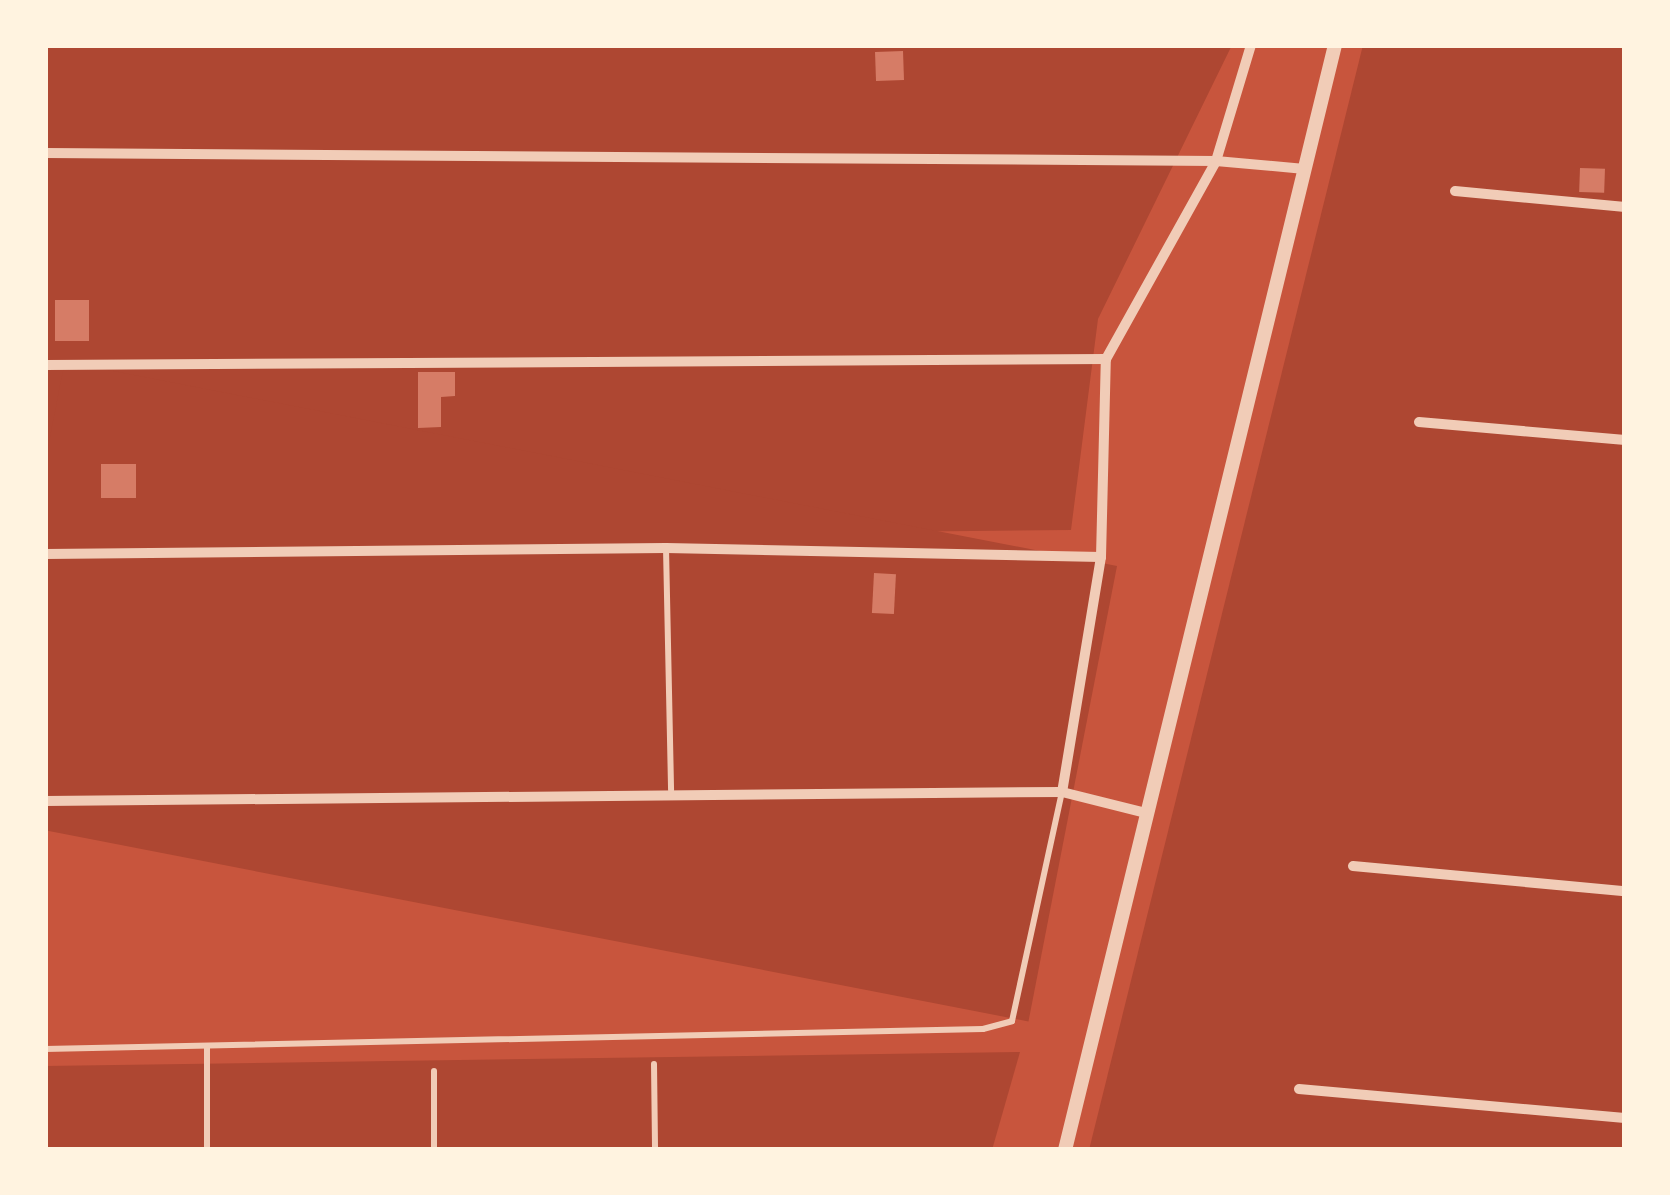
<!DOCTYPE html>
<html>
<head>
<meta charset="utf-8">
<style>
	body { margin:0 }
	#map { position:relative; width:1670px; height:1195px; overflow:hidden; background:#c8553d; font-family:Arial,sans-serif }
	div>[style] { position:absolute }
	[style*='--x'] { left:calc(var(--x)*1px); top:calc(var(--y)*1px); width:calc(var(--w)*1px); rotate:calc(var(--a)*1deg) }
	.green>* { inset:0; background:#ae4732; transform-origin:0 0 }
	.building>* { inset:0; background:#d67c66; transform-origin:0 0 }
	.service>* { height:6px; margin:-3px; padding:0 3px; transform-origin:3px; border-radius:3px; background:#f1ccb7 }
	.minor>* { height:10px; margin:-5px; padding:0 5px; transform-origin:5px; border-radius:5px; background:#f1ccb7 }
	.tertiary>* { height:14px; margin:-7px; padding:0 7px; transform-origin:7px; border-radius:7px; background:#f1ccb7 }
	span { translate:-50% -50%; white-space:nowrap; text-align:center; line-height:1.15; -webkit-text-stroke:8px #fff3e0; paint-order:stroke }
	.frame { position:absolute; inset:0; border:48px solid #fff3e0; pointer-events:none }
</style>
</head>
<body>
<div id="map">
	<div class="green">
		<i style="clip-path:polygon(45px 45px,1232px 45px,1098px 319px,1071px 530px,45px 541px)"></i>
		<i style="clip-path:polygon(1363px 45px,1625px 45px,1625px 1150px,1089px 1150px)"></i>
		<i style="left:1117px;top:566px;width:464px;height:1072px;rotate:101deg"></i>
		<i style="clip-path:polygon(1020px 1052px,992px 1150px,45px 1150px,45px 1066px)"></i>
	</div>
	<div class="building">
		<i style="left:903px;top:51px;width:29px;height:28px;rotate:88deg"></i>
		<i style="left:1580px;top:168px;width:25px;height:24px;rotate:2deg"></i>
		<i style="left:55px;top:300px;width:34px;height:41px"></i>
		<i style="clip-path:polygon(418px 372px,455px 372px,455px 396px,441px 397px,441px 427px,418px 428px)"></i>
		<i style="left:101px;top:464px;width:35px;height:34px"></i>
		<i style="left:874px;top:573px;width:22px;height:40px;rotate:3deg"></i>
	</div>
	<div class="service">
		<i style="--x:666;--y:548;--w:242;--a:88.8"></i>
		<i style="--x:45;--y:1049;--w:938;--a:-1.22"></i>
		<i style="--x:983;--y:1029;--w:30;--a:-15"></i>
		<i style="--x:1012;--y:1021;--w:234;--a:-77.7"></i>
		<i style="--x:654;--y:1064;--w:86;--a:89.3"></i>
		<i style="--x:434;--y:1071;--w:79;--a:90"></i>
		<i style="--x:207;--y:1150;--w:104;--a:-90"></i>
	</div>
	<div class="minor">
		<i style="--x:45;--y:153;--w:1171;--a:0.39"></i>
		<i style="--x:1216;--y:161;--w:89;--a:5.1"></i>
		<i style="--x:1455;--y:191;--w:171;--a:5.4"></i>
		<i style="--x:45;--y:365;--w:1061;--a:-0.32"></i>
		<i style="--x:1106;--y:359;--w:227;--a:-60.9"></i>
		<i style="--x:1216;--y:161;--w:121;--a:-73.2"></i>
		<i style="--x:1419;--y:422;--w:207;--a:5"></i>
		<i style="--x:45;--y:554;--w:621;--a:-0.55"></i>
		<i style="--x:666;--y:548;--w:435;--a:1.2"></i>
		<i style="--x:1101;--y:557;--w:238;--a:99.4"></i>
		<i style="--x:1062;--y:792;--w:87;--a:14"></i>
		<i style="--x:1101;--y:557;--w:198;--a:-88.6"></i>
		<i style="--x:45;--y:801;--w:1017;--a:-0.51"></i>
		<i style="--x:1353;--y:866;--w:273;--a:5.3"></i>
		<i style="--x:1299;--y:1089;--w:327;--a:5.1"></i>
	</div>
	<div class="tertiary">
		<i style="--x:1065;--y:1150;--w:1138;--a:-76.27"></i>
	</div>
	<div class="frame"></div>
</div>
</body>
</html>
